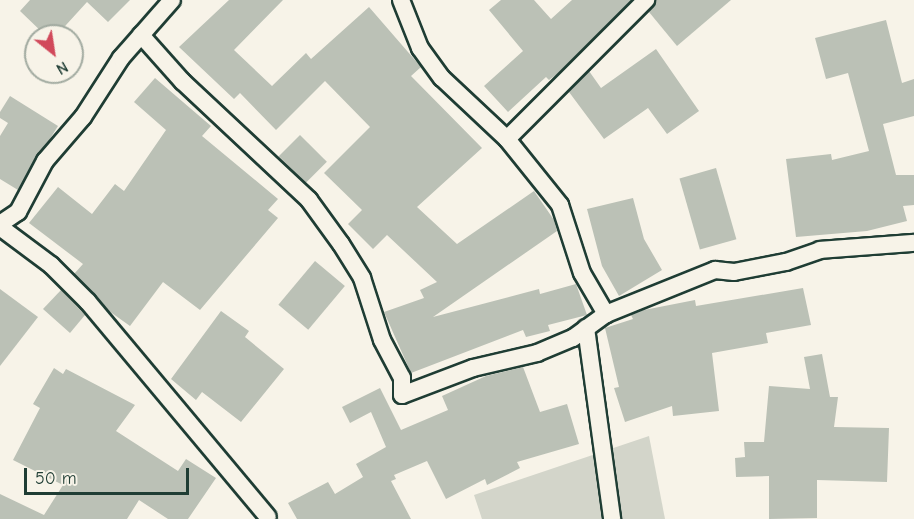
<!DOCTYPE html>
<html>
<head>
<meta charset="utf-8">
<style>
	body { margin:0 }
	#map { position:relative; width:914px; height:519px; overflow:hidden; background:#f7f3e8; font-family:"Comic Neue",sans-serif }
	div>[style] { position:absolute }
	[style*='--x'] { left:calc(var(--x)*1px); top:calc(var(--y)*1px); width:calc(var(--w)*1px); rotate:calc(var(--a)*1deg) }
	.green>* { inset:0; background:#d3d5ca }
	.building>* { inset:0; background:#bbc1b6; transform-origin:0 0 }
	.roads { filter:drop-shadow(2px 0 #1f3d34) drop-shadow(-2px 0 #1f3d34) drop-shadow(0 2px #1f3d34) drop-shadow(0 -2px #1f3d34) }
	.street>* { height:16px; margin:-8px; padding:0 8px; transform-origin:8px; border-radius:8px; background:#f7f3e8 }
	span { translate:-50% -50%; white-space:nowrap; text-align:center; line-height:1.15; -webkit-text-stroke:4.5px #f7f3e8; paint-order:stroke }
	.north { position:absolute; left:24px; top:24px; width:60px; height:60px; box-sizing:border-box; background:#f7f3e8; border:2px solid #a1aaa0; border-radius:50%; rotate:150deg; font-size:16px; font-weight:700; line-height:24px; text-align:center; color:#1f3d34 }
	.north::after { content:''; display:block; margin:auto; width:21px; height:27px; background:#d1495b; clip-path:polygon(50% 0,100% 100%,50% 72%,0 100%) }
	.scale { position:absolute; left:24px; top:468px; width:165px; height:27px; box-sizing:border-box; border:3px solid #1f3d34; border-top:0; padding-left:8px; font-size:18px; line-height:21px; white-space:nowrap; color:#1f3d34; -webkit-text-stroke:4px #f7f3e8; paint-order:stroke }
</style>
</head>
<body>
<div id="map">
	<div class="green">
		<i style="clip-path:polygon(649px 436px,665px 519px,482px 519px,474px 495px)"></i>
	</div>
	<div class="building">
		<i style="clip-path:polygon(30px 0,130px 0,108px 22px,87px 2px,56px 36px,46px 36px,20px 11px)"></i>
		<i style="clip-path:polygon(229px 0,283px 0,234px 50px,272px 86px,306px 53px,311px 59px,369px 7px,421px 67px,411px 76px,482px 148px,417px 207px,457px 244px,534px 191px,554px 220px,557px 231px,433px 317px,539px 289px,540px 294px,576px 284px,587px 315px,548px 325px,550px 331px,526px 337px,523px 330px,411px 373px,384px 312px,424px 298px,420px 290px,437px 282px,387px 235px,373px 249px,348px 224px,362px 210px,324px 173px,370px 127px,325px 81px,276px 130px,240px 93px,234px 99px,179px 47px)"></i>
		<i style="clip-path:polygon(501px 0,534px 0,551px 19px,572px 0,631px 0,557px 74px,549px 80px,546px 77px,508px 112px,484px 86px,523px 51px,489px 10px)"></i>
		<i style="clip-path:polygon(656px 0,731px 0,677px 46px,649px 12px)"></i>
		<i style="clip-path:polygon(886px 20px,902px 83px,914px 79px,914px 116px,883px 124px,896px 175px,914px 175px,914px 205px,903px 206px,907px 221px,867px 231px,796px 237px,786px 159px,831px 154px,832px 160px,869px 151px,848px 73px,826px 79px,815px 38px)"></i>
		<i style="clip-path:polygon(656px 49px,699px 111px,667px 134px,648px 108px,604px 139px,569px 92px,589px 71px,601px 88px)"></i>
		<i style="clip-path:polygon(155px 78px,211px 126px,202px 136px,278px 199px,268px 210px,278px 218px,200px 310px,163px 282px,130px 326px,109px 311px,74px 274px,83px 264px,29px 223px,58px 187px,92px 214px,115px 184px,124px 191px,166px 130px,134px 102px)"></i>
		<i style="clip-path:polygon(10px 96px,58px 126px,18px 190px,0 179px,0 136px,8px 123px,0 118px,0 112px)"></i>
		<i style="left:300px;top:135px;width:38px;height:30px;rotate:45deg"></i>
		<i style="left:716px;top:168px;width:74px;height:38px;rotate:74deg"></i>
		<i style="clip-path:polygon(633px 198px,644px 239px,662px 270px,619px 296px,602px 266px,587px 209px)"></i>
		<i style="left:315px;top:261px;width:39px;height:57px;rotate:40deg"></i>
		<i style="clip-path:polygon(803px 288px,811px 325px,766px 333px,768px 343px,712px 353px,719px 411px,673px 416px,672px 406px,625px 422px,614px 388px,619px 387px,605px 328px,633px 319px,631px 315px,644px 310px,695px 300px,696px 306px)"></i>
		<i style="clip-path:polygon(0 289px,38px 317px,0 366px)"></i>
		<i style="clip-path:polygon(61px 290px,85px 315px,70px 333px,43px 309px)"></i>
		<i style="clip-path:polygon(221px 311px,249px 331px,245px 337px,284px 369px,241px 422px,202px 392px,196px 400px,171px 379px)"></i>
		<i style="clip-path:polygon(822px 354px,830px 397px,838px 397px,834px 427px,889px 428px,887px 482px,817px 480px,817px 518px,769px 519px,769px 476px,736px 477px,735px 458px,745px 457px,744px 442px,764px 442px,769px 386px,810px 389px,804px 357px)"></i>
		<i style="clip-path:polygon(523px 367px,540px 412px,567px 404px,579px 444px,517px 462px,520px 468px,487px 485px,485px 479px,446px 499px,427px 461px,394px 475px,396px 479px,391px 481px,411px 519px,297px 519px,288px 503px,328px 482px,335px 494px,363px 477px,356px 464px,386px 447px,371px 412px,350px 423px,342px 407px,380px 388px,401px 430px,448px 410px,442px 396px,486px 376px)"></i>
		<i style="clip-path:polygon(54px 368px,63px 374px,66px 369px,135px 405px,116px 431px,178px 471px,186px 459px,216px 478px,188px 519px,168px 519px,139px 500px,127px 519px,0 519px,0 494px,44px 515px,63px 485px,13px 460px,40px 408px,33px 404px)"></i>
	</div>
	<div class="roads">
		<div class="street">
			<i style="--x:401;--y:0;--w:52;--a:68.4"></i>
			<i style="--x:420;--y:48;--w:37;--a:54"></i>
			<i style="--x:442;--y:78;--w:89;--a:43.2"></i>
			<i style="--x:507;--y:139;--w:85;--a:51.2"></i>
			<i style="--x:560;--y:205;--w:71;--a:72.1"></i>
			<i style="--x:582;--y:273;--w:48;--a:59.7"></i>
			<i style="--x:141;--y:35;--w:62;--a:48.3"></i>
			<i style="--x:182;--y:81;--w:174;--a:43.1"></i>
			<i style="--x:309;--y:200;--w:54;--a:54"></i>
			<i style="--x:341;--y:244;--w:40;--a:58"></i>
			<i style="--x:362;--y:278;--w:65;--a:72.1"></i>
			<i style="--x:382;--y:340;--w:43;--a:62.2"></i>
			<i style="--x:402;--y:378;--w:17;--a:90"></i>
			<i style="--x:402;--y:395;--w:76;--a:-20.8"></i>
			<i style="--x:473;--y:368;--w:66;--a:-13.2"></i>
			<i style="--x:537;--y:353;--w:39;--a:-23"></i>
			<i style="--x:573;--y:338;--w:41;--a:-36"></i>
			<i style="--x:606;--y:314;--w:118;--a:-22"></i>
			<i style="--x:715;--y:270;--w:19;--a:6"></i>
			<i style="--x:734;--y:272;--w:53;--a:-10.9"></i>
			<i style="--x:786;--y:262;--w:36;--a:-19"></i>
			<i style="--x:820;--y:250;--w:94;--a:-4.3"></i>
			<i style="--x:507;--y:139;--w:197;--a:-45"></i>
			<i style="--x:0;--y:224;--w:22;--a:-34"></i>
			<i style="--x:18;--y:212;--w:58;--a:-62.1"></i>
			<i style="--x:45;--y:161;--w:58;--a:-49.2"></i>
			<i style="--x:83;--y:117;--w:70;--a:-57.2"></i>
			<i style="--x:121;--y:58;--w:77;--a:-48.7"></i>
			<i style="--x:0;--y:227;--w:64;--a:36.7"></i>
			<i style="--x:51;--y:265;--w:52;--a:45"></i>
			<i style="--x:88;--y:302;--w:280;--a:50.1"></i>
			<i style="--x:586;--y:328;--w:193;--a:82.2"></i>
		</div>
	</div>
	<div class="north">N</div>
	<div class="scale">50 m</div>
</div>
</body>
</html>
